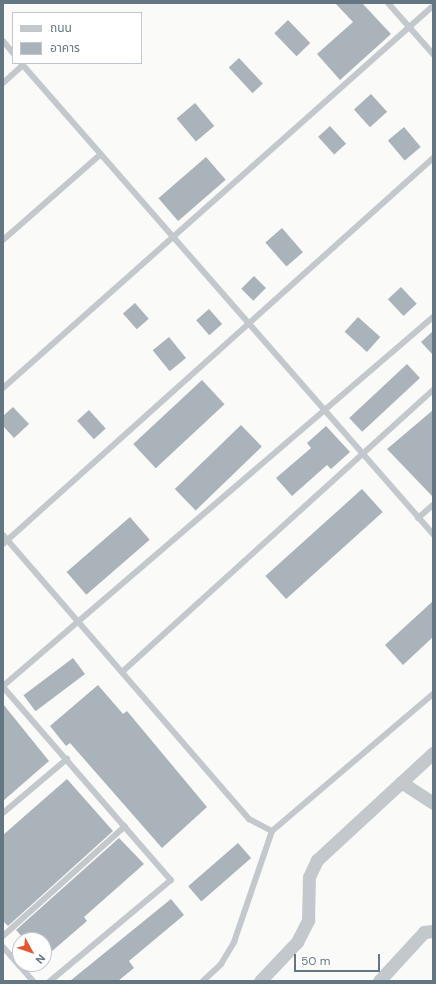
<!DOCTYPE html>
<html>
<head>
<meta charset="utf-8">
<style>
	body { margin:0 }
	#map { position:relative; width:436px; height:984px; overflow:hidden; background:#fafaf8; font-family:"DM Sans","Noto Sans Thai",sans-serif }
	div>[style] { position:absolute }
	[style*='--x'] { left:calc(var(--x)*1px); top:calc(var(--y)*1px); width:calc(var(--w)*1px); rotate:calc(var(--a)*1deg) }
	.building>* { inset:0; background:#aab3b9; transform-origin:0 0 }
	.lane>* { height:6px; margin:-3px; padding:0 3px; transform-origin:3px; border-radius:3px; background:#c3c8cc }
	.street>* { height:13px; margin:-6.5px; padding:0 6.5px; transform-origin:6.5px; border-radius:6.5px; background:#c3c8cc }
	span { translate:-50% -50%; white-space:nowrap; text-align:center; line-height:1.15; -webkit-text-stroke:4px #fff; paint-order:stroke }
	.frame { position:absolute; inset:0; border:4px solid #657683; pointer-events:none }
	.legend { position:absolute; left:12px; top:12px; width:130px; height:52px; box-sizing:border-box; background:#fff; border:1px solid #c1c8cd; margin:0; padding:5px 7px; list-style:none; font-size:12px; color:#657683 }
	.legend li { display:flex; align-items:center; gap:8px; height:20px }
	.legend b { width:20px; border:1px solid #c1c8cd }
	.north { position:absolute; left:12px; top:932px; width:40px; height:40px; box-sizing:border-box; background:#fff; border:1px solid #c1c8cd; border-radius:50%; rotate:130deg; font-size:11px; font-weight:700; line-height:16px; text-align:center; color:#657683 }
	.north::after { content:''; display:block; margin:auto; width:14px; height:18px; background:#e4572e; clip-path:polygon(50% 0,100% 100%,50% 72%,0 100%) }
	.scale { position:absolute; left:294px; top:954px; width:86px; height:18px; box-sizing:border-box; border:2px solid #657683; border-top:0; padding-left:5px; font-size:12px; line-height:14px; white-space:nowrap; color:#657683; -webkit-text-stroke:3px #fff; paint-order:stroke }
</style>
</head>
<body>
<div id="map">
	<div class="building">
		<i style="clip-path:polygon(335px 3px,362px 3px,391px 34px,340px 80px,317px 54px,353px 22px)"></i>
		<i style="left:288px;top:20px;width:32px;height:19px;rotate:46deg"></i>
		<i style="left:239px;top:58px;width:35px;height:14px;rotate:47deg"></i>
		<i style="left:371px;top:94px;width:24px;height:23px;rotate:48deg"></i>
		<i style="left:195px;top:103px;width:30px;height:24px;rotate:50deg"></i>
		<i style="left:330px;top:126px;width:24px;height:16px;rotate:48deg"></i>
		<i style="left:404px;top:127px;width:26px;height:21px;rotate:50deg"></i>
		<i style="left:206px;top:157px;width:30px;height:63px;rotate:49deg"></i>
		<i style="left:282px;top:228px;width:32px;height:22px;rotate:49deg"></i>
		<i style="left:254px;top:276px;width:17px;height:18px;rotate:45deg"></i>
		<i style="left:401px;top:287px;width:23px;height:18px;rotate:47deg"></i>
		<i style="left:135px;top:303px;width:21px;height:16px;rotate:49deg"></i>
		<i style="left:209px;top:309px;width:20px;height:17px;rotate:49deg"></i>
		<i style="left:358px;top:317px;width:30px;height:20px;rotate:42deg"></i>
		<i style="clip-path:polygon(433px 331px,433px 355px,421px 342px)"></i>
		<i style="left:169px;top:337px;width:27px;height:21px;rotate:51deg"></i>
		<i style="left:407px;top:364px;width:19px;height:79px;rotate:47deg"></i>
		<i style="left:202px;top:380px;width:33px;height:94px;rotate:47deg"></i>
		<i style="clip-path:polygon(13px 407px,29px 424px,14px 438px,3px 426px,3px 416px)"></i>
		<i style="left:89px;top:410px;width:25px;height:16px;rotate:48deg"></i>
		<i style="clip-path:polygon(433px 410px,433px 497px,387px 449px)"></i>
		<i style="left:241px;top:425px;width:30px;height:92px;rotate:46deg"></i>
		<i style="clip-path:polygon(326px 426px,350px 452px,331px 469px,327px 465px,292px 496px,276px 478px,311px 448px,307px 443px)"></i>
		<i style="left:362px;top:489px;width:31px;height:130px;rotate:48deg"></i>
		<i style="left:130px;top:517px;width:30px;height:84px;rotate:49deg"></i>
		<i style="clip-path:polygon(433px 601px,433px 637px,403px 665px,385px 645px)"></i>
		<i style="left:73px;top:658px;width:20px;height:62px;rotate:53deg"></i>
		<i style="clip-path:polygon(98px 685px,123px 714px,127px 711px,207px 807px,162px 848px,70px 743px,66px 746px,50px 726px)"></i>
		<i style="clip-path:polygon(3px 704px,49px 761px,3px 801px)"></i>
		<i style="clip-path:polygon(67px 779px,113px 831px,8px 926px,3px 921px,3px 835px)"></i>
		<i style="clip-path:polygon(119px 838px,144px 864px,84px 917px,87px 921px,44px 958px,44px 940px,25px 940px,16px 930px)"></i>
		<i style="left:238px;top:843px;width:20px;height:66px;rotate:49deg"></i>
		<i style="clip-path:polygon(171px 899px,184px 915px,129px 961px,134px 968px,118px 981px,70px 981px)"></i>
	</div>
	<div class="lane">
		<i style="--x:388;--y:3;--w:68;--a:48.6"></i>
		<i style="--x:3;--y:41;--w:16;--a:50"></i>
		<i style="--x:21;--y:63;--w:626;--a:48.82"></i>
		<i style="--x:3;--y:83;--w:27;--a:-42"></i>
		<i style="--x:3;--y:240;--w:130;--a:-41.3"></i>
		<i style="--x:3;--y:388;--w:575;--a:-41.62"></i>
		<i style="--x:418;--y:518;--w:20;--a:-41"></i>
		<i style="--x:3;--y:535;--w:376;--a:49.1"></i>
		<i style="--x:249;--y:819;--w:26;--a:28"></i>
		<i style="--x:3;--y:544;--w:578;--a:-41.91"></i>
		<i style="--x:122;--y:672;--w:420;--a:-42.2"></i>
		<i style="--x:3;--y:686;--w:567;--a:-40.63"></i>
		<i style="--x:3;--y:687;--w:256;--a:49"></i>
		<i style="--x:171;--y:880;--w:158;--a:140.1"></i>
		<i style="--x:3;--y:813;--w:84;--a:-40.2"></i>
		<i style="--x:3;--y:936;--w:164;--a:-42"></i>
		<i style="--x:3;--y:947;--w:45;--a:48.6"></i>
		<i style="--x:203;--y:981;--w:25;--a:-43"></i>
		<i style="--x:221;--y:964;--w:26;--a:-59"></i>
		<i style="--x:234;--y:942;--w:117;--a:-71.1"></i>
		<i style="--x:272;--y:831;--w:211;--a:-40.4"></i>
	</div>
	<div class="street">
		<i style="--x:401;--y:782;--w:38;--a:33"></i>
		<i style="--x:260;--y:981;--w:54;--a:-46.5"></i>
		<i style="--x:297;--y:942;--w:25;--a:-63"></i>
		<i style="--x:308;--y:920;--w:43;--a:-88.7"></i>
		<i style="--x:309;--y:877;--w:19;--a:-65"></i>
		<i style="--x:317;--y:860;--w:158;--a:-42.7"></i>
		<i style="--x:379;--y:981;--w:67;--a:-47.4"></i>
		<i style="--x:424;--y:932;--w:9;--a:-6"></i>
	</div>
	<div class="frame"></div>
	<ul class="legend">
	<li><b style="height:5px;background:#c3c8cc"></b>ถนน</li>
	<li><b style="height:11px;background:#aab3b9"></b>อาคาร</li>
	</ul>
	<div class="north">N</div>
	<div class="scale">50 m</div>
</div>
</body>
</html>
